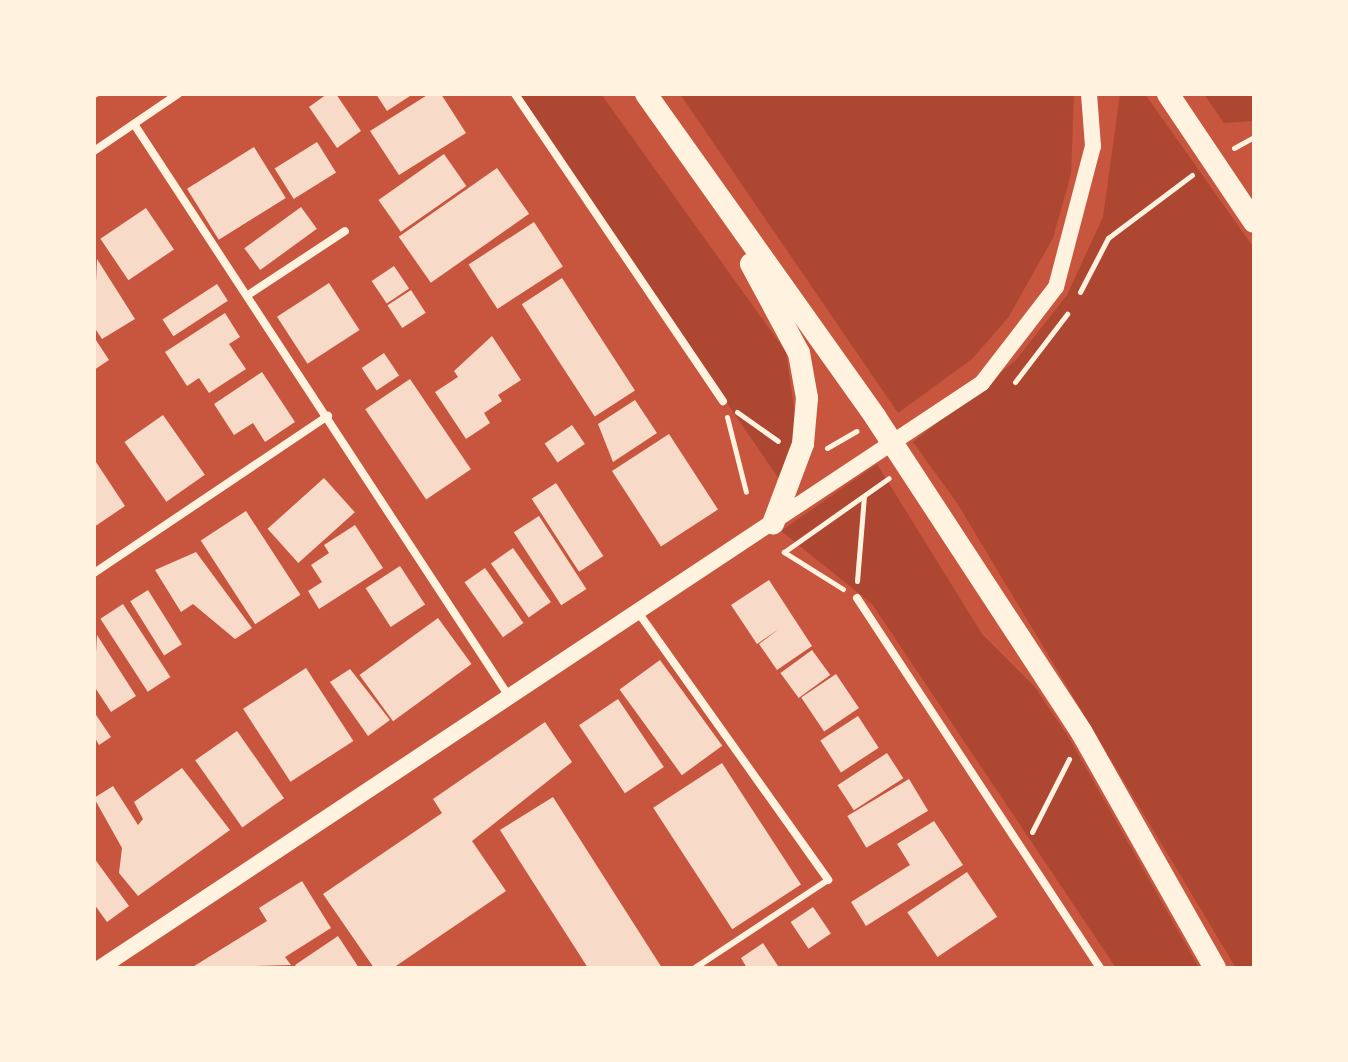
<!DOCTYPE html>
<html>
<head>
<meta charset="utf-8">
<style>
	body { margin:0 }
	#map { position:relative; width:1348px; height:1062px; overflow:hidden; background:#c8553d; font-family:"DM Sans",sans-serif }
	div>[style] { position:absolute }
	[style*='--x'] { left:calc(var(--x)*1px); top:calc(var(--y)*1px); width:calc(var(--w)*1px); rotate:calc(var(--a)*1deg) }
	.green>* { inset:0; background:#ae4732 }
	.building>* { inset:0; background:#f7dbc8; transform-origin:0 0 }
	.path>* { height:5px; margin:-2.5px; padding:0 2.5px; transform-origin:2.5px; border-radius:2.5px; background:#fff3e0 }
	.service>* { height:6px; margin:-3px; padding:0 3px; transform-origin:3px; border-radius:3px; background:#fff3e0 }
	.minor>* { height:8px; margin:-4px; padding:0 4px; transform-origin:4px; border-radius:4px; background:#fff3e0 }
	.secondary>* { height:16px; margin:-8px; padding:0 8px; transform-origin:8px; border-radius:8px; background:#fff3e0 }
	.trunk>* { height:22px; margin:-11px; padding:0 11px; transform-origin:11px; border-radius:11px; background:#fff3e0 }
	span { translate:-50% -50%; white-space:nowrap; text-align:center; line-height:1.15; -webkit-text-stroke:6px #fff3e0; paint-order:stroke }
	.frame { position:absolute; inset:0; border:96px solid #fff3e0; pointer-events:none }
</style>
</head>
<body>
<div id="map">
	<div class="green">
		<i style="clip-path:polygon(515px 94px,601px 94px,786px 352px,797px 429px,786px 489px)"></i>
		<i style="clip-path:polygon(680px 94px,1074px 94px,1071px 174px,1053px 238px,1008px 318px,972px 359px,898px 413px)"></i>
		<i style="clip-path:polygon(1120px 94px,1145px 94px,1254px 248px,1254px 968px,1236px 968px,957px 503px,913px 442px,1016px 360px,1067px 295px,1103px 217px)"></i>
		<i style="clip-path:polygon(1204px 94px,1254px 94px,1254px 121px,1224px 123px)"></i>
		<i style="clip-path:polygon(877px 464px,982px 634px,1034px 686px,1069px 738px,1199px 968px,1116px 968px,872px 604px,781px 531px)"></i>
	</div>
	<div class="building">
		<i style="clip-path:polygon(327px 94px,336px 94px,361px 131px,337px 148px,309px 107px)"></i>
		<i style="clip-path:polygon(376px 94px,413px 94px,387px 111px)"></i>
		<i style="clip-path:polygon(429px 94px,441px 94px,466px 133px,399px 175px,370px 131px)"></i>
		<i style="left:317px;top:142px;width:36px;height:50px;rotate:58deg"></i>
		<i style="left:254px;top:147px;width:60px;height:79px;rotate:58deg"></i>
		<i style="left:444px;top:154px;width:39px;height:80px;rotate:55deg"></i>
		<i style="left:497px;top:168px;width:56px;height:120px;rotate:55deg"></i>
		<i style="left:301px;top:207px;width:27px;height:70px;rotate:54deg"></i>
		<i style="left:146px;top:208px;width:50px;height:55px;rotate:56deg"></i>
		<i style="left:534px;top:222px;width:53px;height:78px;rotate:57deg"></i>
		<i style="clip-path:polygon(97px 259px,135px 319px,102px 339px,94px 327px)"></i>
		<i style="left:394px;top:266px;width:27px;height:27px;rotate:56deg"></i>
		<i style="left:562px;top:278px;width:134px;height:48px;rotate:57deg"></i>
		<i style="left:329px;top:283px;width:56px;height:62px;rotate:57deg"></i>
		<i style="left:217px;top:284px;width:20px;height:65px;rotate:57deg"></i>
		<i style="left:411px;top:290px;width:27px;height:28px;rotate:57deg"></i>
		<i style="clip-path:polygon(225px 313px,240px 337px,229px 344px,246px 369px,209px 393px,199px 378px,187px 386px,165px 352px)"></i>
		<i style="clip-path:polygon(492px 336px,521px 380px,498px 395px,502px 401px,484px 413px,490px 423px,466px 439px,435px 392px,458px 377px,454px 371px)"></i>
		<i style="clip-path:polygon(94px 337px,109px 360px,94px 370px)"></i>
		<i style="left:384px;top:353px;width:27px;height:27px;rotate:56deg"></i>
		<i style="clip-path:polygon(262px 372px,295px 422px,265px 442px,253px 423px,234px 435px,214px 404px)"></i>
		<i style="left:410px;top:379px;width:109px;height:54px;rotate:56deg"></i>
		<i style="clip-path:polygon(635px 400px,657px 433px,613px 462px,598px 424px)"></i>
		<i style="left:163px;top:415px;width:73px;height:47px;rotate:55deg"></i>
		<i style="left:572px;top:425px;width:23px;height:33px;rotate:56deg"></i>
		<i style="left:669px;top:434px;width:90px;height:68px;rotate:57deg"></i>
		<i style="clip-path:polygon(94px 459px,125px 506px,94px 527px)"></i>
		<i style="left:324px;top:478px;width:46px;height:76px;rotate:48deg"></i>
		<i style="left:556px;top:483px;width:87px;height:29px;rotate:57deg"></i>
		<i style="left:246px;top:511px;width:100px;height:54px;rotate:57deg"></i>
		<i style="left:539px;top:516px;width:87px;height:30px;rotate:57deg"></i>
		<i style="clip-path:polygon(355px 525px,383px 568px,319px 609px,308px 591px,322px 582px,311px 565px,329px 553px,324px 545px)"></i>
		<i style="left:513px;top:548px;width:66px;height:27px;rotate:55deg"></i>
		<i style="clip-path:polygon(196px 552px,252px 628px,235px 639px,193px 604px,181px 612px,155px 570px)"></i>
		<i style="left:400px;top:566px;width:46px;height:41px;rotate:57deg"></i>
		<i style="left:485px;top:568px;width:67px;height:25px;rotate:55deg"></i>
		<i style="clip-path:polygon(769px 580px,812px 646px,777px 670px,759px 644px,779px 629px,757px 644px,731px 605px)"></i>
		<i style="left:148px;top:590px;width:64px;height:21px;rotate:58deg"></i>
		<i style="left:123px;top:604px;width:87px;height:27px;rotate:57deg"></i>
		<i style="left:438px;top:618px;width:57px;height:97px;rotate:54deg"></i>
		<i style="clip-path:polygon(97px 635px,136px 696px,111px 712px,94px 686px)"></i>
		<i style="left:812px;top:650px;width:31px;height:39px;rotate:54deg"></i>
		<i style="left:660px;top:660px;width:106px;height:50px;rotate:54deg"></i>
		<i style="left:306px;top:668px;width:87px;height:75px;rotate:57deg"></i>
		<i style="clip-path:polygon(350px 669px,390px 720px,368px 736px,330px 682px)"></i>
		<i style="left:836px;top:674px;width:41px;height:42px;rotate:56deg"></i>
		<i style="left:618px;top:699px;width:82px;height:47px;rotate:56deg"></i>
		<i style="clip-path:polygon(94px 712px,111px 737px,99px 745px,94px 736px)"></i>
		<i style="left:858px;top:716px;width:38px;height:45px;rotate:57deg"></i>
		<i style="clip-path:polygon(545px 722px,572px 762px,472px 841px,506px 891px,393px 968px,374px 968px,323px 894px,442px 813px,433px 799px)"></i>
		<i style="left:237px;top:731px;width:82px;height:51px;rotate:55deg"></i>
		<i style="left:887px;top:753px;width:30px;height:59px;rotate:57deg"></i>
		<i style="left:722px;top:763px;width:145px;height:82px;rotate:57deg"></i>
		<i style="clip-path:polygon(182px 768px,230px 830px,138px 896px,119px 873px,122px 848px,94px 798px,113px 786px,138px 825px,143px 819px,134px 802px)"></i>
		<i style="left:909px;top:779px;width:37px;height:72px;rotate:59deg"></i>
		<i style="clip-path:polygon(553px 797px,662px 968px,588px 968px,531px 879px,500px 830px)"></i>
		<i style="clip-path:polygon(934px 821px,963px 865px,866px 926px,851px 902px,910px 865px,897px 844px)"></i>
		<i style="clip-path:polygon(94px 858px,129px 906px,107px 922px,94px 904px)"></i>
		<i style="left:967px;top:872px;width:54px;height:72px;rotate:56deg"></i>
		<i style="clip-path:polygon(302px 881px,331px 928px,285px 957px,291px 965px,191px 968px,267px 921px,259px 908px)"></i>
		<i style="left:813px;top:907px;width:32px;height:27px;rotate:56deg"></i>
		<i style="clip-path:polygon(338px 936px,359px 968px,297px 968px,295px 965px)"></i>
		<i style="clip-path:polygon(763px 943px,778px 966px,747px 968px,741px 958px)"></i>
	</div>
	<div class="path">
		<i style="--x:94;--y:95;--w:2;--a:-27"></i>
		<i style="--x:1234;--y:148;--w:23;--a:-29"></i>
		<i style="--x:1080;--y:292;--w:61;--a:-62.6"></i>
		<i style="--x:1108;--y:238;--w:105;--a:-36.9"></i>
		<i style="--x:1015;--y:382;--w:86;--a:-52.6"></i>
		<i style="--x:737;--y:412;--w:50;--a:35.3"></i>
		<i style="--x:727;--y:417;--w:77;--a:75.8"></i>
		<i style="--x:827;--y:448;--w:34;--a:-30"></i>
		<i style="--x:857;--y:581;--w:85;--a:-85.3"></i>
		<i style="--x:843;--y:589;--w:70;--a:-147.9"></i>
		<i style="--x:784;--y:552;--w:128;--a:-35.2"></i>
		<i style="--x:1032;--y:832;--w:82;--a:-63.1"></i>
	</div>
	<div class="service">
		<i style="--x:695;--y:968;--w:159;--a:-33.5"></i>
	</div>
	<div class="minor">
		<i style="--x:515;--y:94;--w:371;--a:55.9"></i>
		<i style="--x:134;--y:124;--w:686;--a:56.77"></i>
		<i style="--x:94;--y:151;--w:102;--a:-34.2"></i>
		<i style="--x:248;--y:295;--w:116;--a:-33.4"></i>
		<i style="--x:94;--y:573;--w:282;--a:-33.9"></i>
		<i style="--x:857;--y:598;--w:443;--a:56.7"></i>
		<i style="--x:640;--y:615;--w:325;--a:54.6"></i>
	</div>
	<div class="secondary">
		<i style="--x:100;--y:968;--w:1058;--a:-33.55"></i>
		<i style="--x:982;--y:383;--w:121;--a:-52.4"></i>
		<i style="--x:1056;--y:287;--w:146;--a:-75.3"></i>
		<i style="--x:1093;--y:146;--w:52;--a:-94.4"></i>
	</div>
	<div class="trunk">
		<i style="--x:646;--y:94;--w:397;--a:54.6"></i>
		<i style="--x:876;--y:418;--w:376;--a:56.8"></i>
		<i style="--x:1082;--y:733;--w:270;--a:60.5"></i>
		<i style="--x:1168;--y:94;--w:154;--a:56.1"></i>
		<i style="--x:751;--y:264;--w:101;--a:61.7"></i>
		<i style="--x:799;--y:353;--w:46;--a:79.9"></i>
		<i style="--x:807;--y:398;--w:46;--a:95"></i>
		<i style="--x:803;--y:444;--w:85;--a:110.6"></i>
	</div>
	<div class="frame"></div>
</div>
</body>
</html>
